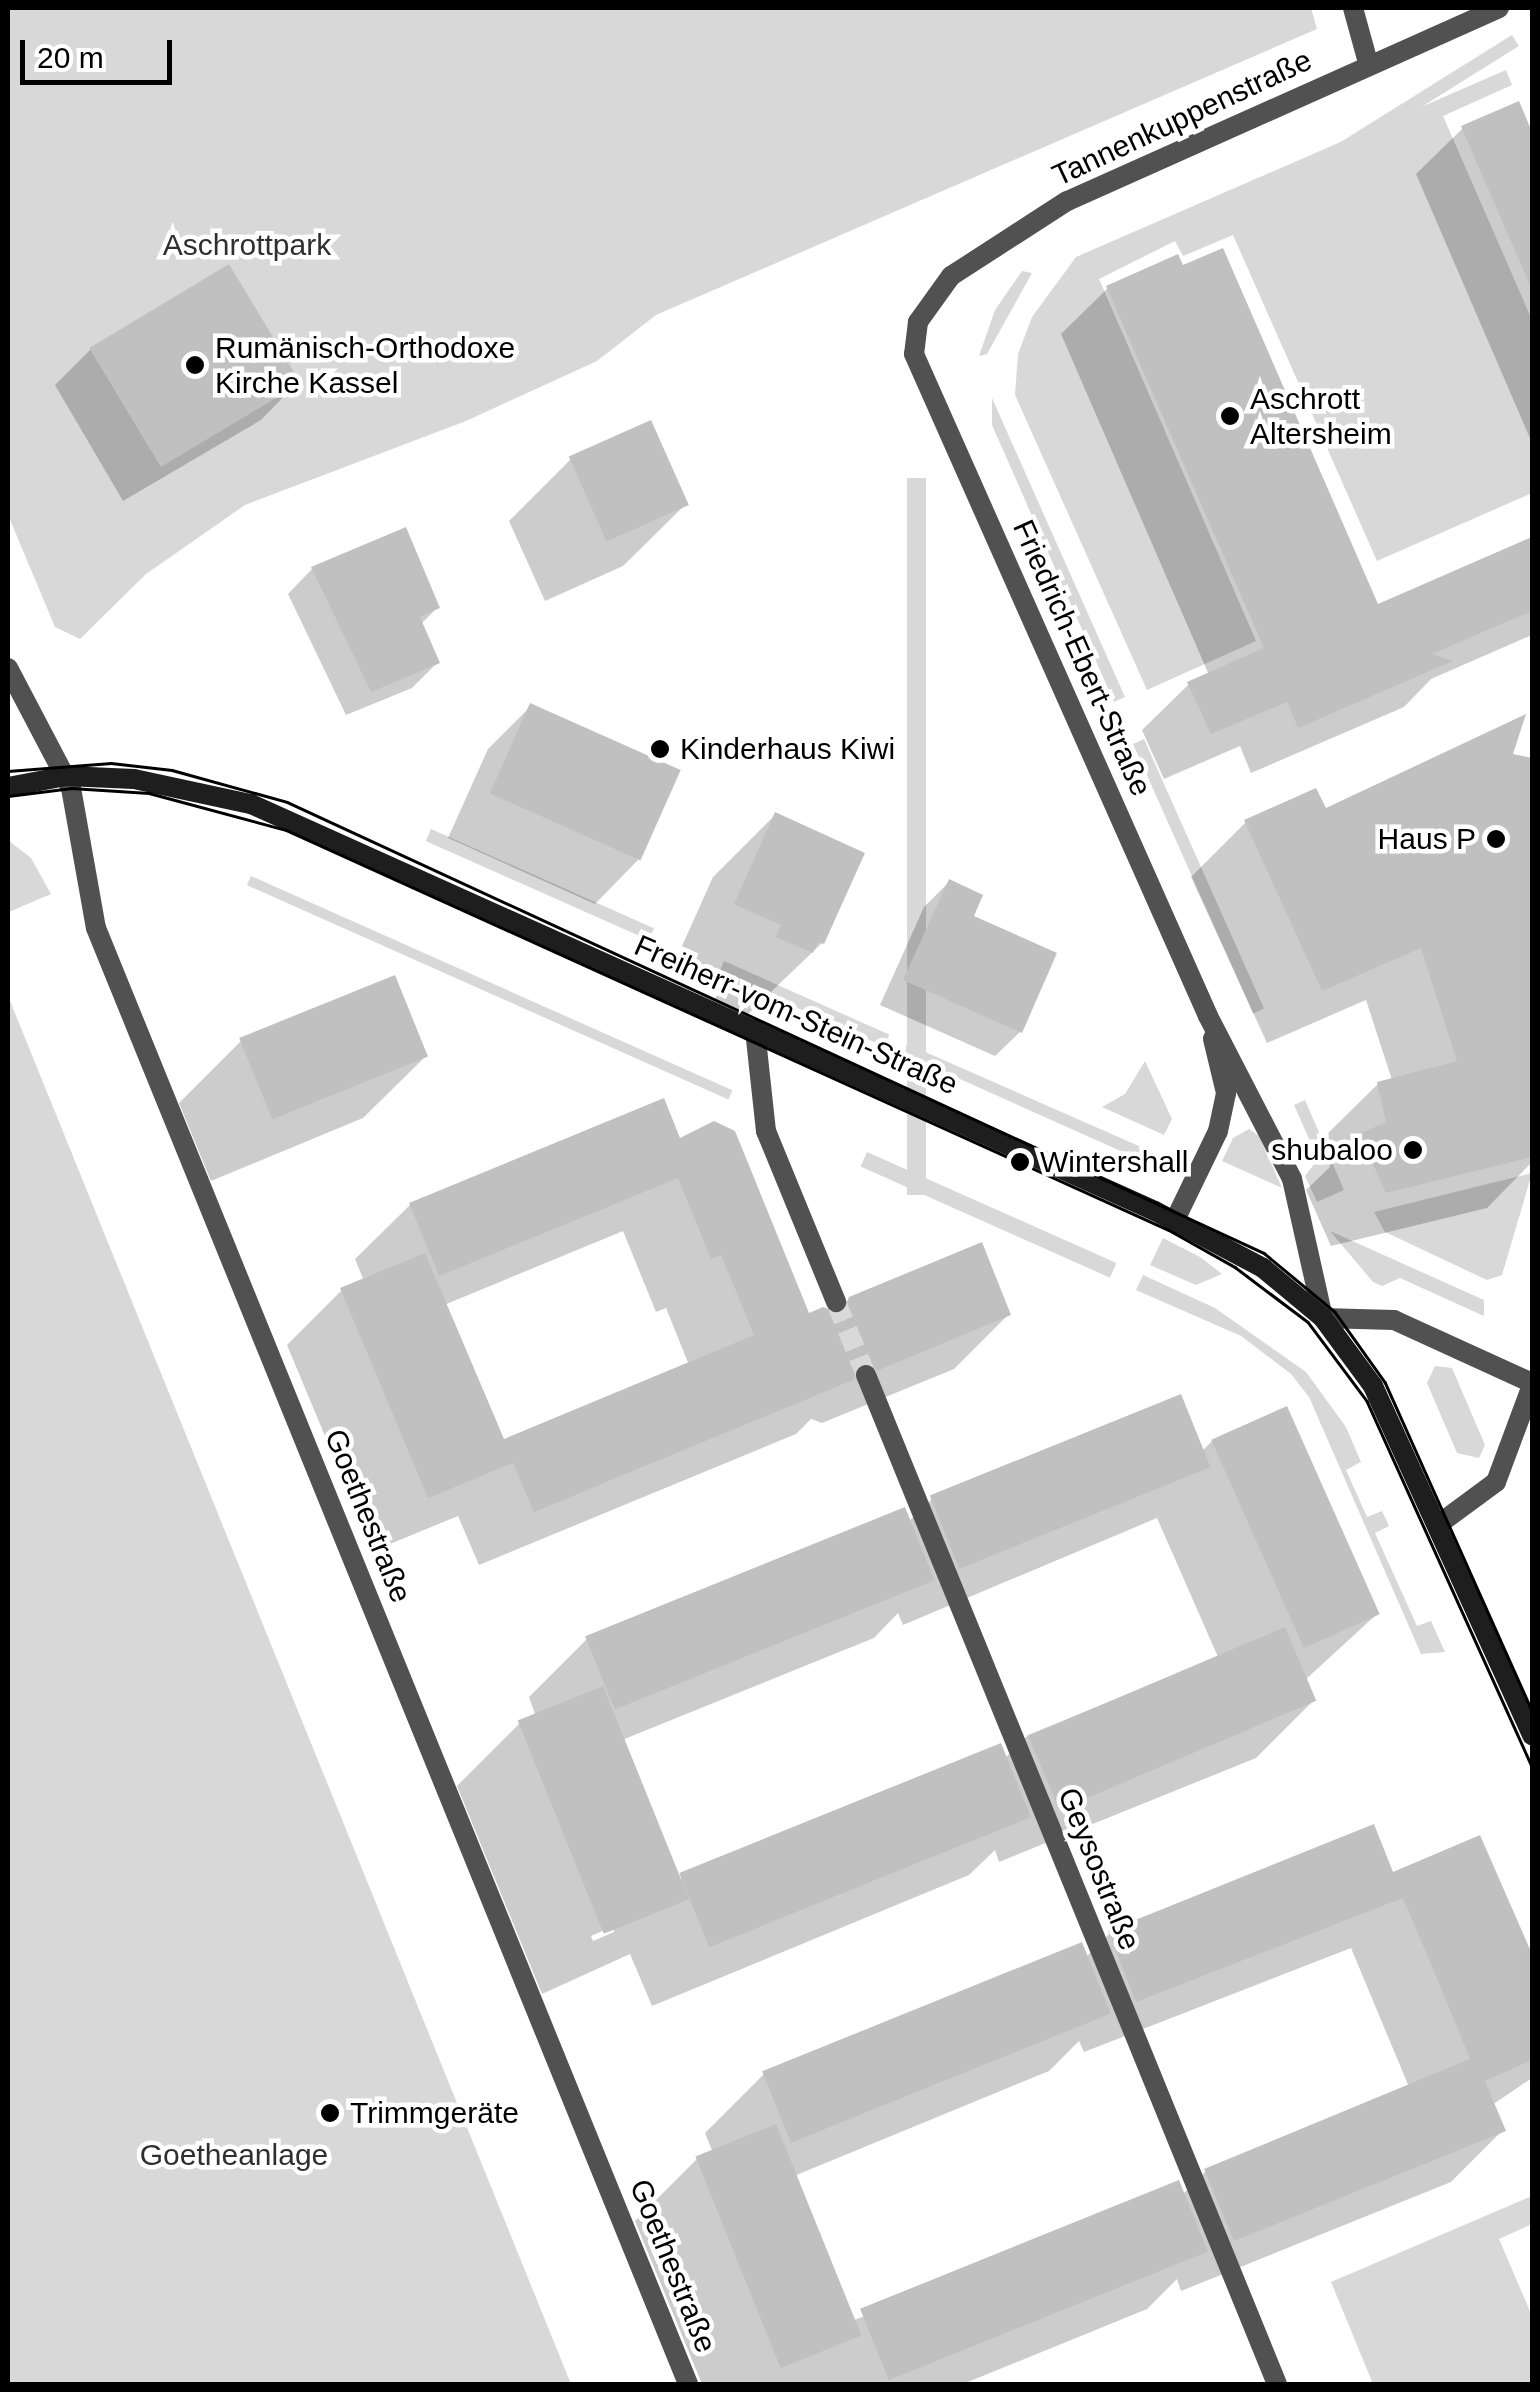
<!DOCTYPE html>
<html>
<head>
<meta charset="utf-8">
<style>
	body { margin:0 }
	#map { position:relative; width:1540px; height:2392px; overflow:hidden; background:#fff; font-family:Arial,sans-serif }
	div>[style] { position:absolute }
	[style*='--x'] { left:calc(var(--x)*1px); top:calc(var(--y)*1px); width:calc(var(--w)*1px); rotate:calc(var(--a)*1deg) }
	.green>* { inset:0; background:#d8d8d8; transform-origin:0 0 }
	.shadow>* { inset:0; background:#0003 }
	.building>* { inset:0; background:#c0c0c0; transform-origin:0 0 }
	.street-tunnel>* { height:20px; margin-top:-10px; transform-origin:0; background:repeating-linear-gradient(90deg,#d9d9d9 0 20px,transparent 0 30px) }
	.street>* { height:20px; margin:-10px; padding:0 10px; transform-origin:10px; border-radius:10px; background:#515151 }
	.secondary>* { height:20px; margin:-10px; padding:0 10px; transform-origin:10px; border-radius:10px; background:#1e1e1e }
	.tram>* { height:2.5px; margin:-1.25px; padding:0 1.25px; transform-origin:1.25px; border-radius:1.25px; background:#000 }
	.dots>* { width:28px; height:28px; translate:-50% -50%; box-sizing:border-box; border:5px solid #fff; border-radius:50% }
	span { translate:-50% -50%; white-space:nowrap; text-align:center; line-height:1.15; -webkit-text-stroke:9px #fff; paint-order:stroke }
	.street-label { font-size:30px; color:#000 }
	.park-label { font-size:30px; color:#2f2f2f }
	.poi-label { font-size:30px; color:#000 }
	.left { translate:0 -50%; text-align:left }
	.right { translate:-100% -50%; text-align:right }
	.frame { position:absolute; inset:0; border:10px solid #000; pointer-events:none }
	.scale { position:absolute; left:20px; top:40px; width:152px; height:45px; box-sizing:border-box; border:5px solid #000; border-top:0; padding-left:12px; font-size:30px; line-height:35px; white-space:nowrap; color:#000; -webkit-text-stroke:8px #fff; paint-order:stroke }
</style>
</head>
<body>
<div id="map">
	<div class="green">
		<i style="clip-path:polygon(8px 8px,1311px 8px,1317px 29px,656px 315px,597px 361px,466px 421px,245px 505px,146px 574px,80px 639px,55px 627px,8px 515px)"></i>
		<i style="left:1512px;top:35px;width:13px;height:246px;rotate:58deg"></i>
		<i style="clip-path:polygon(1506px 70px,1512px 85px,1443px 116px,1532px 320px,1532px 493px,1377px 561px,1233px 235px,1183px 256px,1175px 241px,1099px 279px,1256px 641px,1147px 690px,1015px 395px,1018px 354px,1032px 317px,1076px 257px)"></i>
		<i style="clip-path:polygon(1022px 271px,1032px 273px,987px 354px,979px 356px,995px 310px)"></i>
		<i style="clip-path:polygon(992px 398px,1125px 697px,1114px 702px,992px 425px)"></i>
		<i style="left:907px;top:478px;width:19px;height:717px"></i>
		<i style="left:1144px;top:739px;width:295px;height:12px;rotate:66deg"></i>
		<i style="left:431px;top:829px;width:244px;height:13px;rotate:24deg"></i>
		<i style="clip-path:polygon(8px 840px,31px 858px,51px 894px,9px 912px)"></i>
		<i style="left:251px;top:876px;width:527px;height:10px;rotate:24deg"></i>
		<i style="left:724px;top:961px;width:181px;height:13px;rotate:24deg"></i>
		<i style="clip-path:polygon(8px 996px,571px 2384px,8px 2384px)"></i>
		<i style="clip-path:polygon(907px 1044px,1157px 1154px,1152px 1165px,904px 1054px)"></i>
		<i style="clip-path:polygon(1145px 1061px,1172px 1119px,1164px 1135px,1102px 1107px,1125px 1094px)"></i>
		<i style="clip-path:polygon(1305px 1100px,1344px 1190px,1317px 1202px,1305px 1176px,1318px 1159px,1294px 1105px)"></i>
		<i style="clip-path:polygon(1249px 1129px,1259px 1136px,1282px 1188px,1222px 1161px,1233px 1138px)"></i>
		<i style="left:867px;top:1152px;width:273px;height:16px;rotate:24deg"></i>
		<i style="clip-path:polygon(1532px 1173px,1502px 1275px,1487px 1280px,1385px 1232px,1374px 1212px)"></i>
		<i style="clip-path:polygon(1330px 1231px,1484px 1300px,1484px 1316px,1400px 1278px,1382px 1286px,1373px 1282px)"></i>
		<i style="clip-path:polygon(1163px 1238px,1200px 1257px,1222px 1274px,1196px 1285px,1150px 1265px)"></i>
		<i style="clip-path:polygon(1143px 1275px,1215px 1308px,1306px 1372px,1346px 1427px,1361px 1462px,1346px 1470px,1367px 1517px,1382px 1511px,1389px 1526px,1375px 1533px,1417px 1626px,1431px 1621px,1445px 1652px,1421px 1654px,1309px 1397px,1291px 1374px,1241px 1336px,1136px 1290px)"></i>
		<i style="clip-path:polygon(1435px 1366px,1452px 1368px,1485px 1445px,1479px 1458px,1457px 1453px,1427px 1383px)"></i>
		<i style="clip-path:polygon(1532px 2196px,1532px 2224px,1499px 2239px,1532px 2316px,1532px 2384px,1373px 2384px,1331px 2282px)"></i>
	</div>
	<div class="shadow">
		<i style="clip-path:polygon(1463px 128px,1532px 130px,1532px 443px,1416px 174px)"></i>
		<i style="clip-path:polygon(1108px 288px,1376px 607px,1532px 539px,1532px 635px,1431px 679px,1404px 707px,1251px 773px,1240px 746px,1164px 779px,1142px 730px,1189px 684px,1209px 675px,1061px 334px)"></i>
		<i style="clip-path:polygon(91px 349px,297px 383px,261px 420px,123px 501px,55px 385px)"></i>
		<i style="clip-path:polygon(571px 459px,686px 504px,623px 566px,545px 601px,509px 521px)"></i>
		<i style="clip-path:polygon(312px 569px,437px 608px,421px 624px,437px 663px,412px 688px,346px 715px,288px 594px)"></i>
		<i style="clip-path:polygon(531px 706px,638px 860px,595px 904px,448px 838px,488px 749px)"></i>
		<i style="clip-path:polygon(1503px 779px,1532px 789px,1532px 1162px,1487px 1208px,1331px 1246px,1306px 1190px,1330px 1167px,1323px 1138px,1378px 1084px,1392px 1080px,1366px 1000px,1267px 1043px,1191px 877px,1246px 822px)"></i>
		<i style="clip-path:polygon(775px 815px,822px 943px,748px 1014px,715px 999px,720px 988px,673px 966px,713px 877px)"></i>
		<i style="clip-path:polygon(949px 882px,1020px 1032px,995px 1056px,880px 1005px,924px 907px)"></i>
		<i style="clip-path:polygon(241px 1041px,426px 1056px,363px 1118px,211px 1181px,179px 1103px)"></i>
		<i style="clip-path:polygon(evenodd,678px 1141px,807px 1316px,835px 1314px,850px 1299px,1009px 1314px,954px 1369px,822px 1423px,811px 1419px,796px 1434px,479px 1565px,458px 1516px,373px 1551px,287px 1345px,342px 1290px,364px 1281px,355px 1259px,410px 1205px,678px 1141px,623px 1231px,656px 1312px,666px 1308px,689px 1365px,502px 1442px,444px 1305px,623px 1231px)"></i>
		<i style="clip-path:polygon(evenodd,1212px 1441px,1377px 1614px,1304px 1681px,1313px 1701px,1256px 1758px,999px 1862px,995px 1850px,969px 1875px,652px 2006px,630px 1954px,542px 1994px,457px 1786px,519px 1724px,536px 1717px,529px 1697px,587px 1639px,908px 1522px,932px 1499px,1202px 1451px,1212px 1441px,1157px 1518px,1218px 1657px,1028px 1735px,1005px 1758px,678px 1880px,622px 1740px,874px 1638px,898px 1613px,903px 1625px,1157px 1518px,1212px 1441px,614px 1926px,614px 1932px,593px 1941px,591px 1936px,614px 1926px)"></i>
		<i style="clip-path:polygon(evenodd,1372px 1827px,1392px 1875px,1478px 1839px,1532px 1962px,1532px 2078px,1492px 2105px,1503px 2130px,1451px 2182px,1181px 2291px,1177px 2279px,1147px 2309px,963px 2384px,702px 2384px,635px 2221px,697px 2159px,713px 2153px,705px 2133px,764px 2074px,1086px 1957px,1109px 1934px,1372px 1827px,1351px 1948px,1409px 2087px,1206px 2171px,1182px 2195px,854px 2320px,794px 2176px,1049px 2071px,1079px 2041px,1084px 2052px,1351px 1948px)"></i>
	</div>
	<div class="building">
		<i style="clip-path:polygon(1519px 101px,1532px 132px,1532px 290px,1461px 126px)"></i>
		<i style="clip-path:polygon(1223px 248px,1378px 604px,1532px 537px,1532px 611px,1432px 654px,1453px 661px,1298px 728px,1287px 702px,1211px 734px,1187px 682px,1264px 648px,1106px 286px,1178px 254px,1183px 265px)"></i>
		<i style="left:229px;top:264px;width:139px;height:163px;rotate:59deg"></i>
		<i style="left:651px;top:420px;width:93px;height:90px;rotate:66deg"></i>
		<i style="clip-path:polygon(406px 527px,440px 608px,420px 617px,440px 663px,371px 692px,311px 567px)"></i>
		<i style="left:530px;top:703px;width:165px;height:99px;rotate:24deg"></i>
		<i style="clip-path:polygon(1526px 714px,1513px 754px,1532px 758px,1532px 1157px,1386px 1193px,1359px 1134px,1386px 1122px,1377px 1082px,1457px 1061px,1421px 948px,1322px 991px,1244px 820px,1316px 788px,1326px 808px)"></i>
		<i style="clip-path:polygon(775px 812px,865px 853px,824px 944px,818px 942px,813px 953px,776px 937px,781px 925px,734px 904px)"></i>
		<i style="clip-path:polygon(949px 879px,983px 895px,974px 916px,1057px 953px,1022px 1033px,903px 980px)"></i>
		<i style="left:395px;top:975px;width:88px;height:168px;rotate:68deg"></i>
		<i style="clip-path:polygon(664px 1098px,680px 1138px,714px 1121px,735px 1131px,809px 1313px,823px 1307px,842px 1314px,849px 1297px,982px 1242px,1011px 1315px,879px 1370px,860px 1363px,853px 1380px,534px 1512px,513px 1463px,428px 1498px,340px 1288px,425px 1253px,504px 1439px,754px 1335px,721px 1255px,711px 1259px,678px 1178px,439px 1276px,409px 1203px)"></i>
		<i style="left:1181px;top:1394px;width:79px;height:271px;rotate:68deg"></i>
		<i style="left:1287px;top:1406px;width:228px;height:83px;rotate:66deg"></i>
		<i style="left:905px;top:1507px;width:79px;height:345px;rotate:68deg"></i>
		<i style="left:1285px;top:1627px;width:80px;height:279px;rotate:67deg"></i>
		<i style="left:603px;top:1686px;width:230px;height:92px;rotate:68deg"></i>
		<i style="left:1001px;top:1743px;width:80px;height:347px;rotate:68deg"></i>
		<i style="clip-path:polygon(1374px 1824px,1393px 1872px,1480px 1835px,1532px 1954px,1532px 2060px,1485px 2081px,1506px 2131px,1234px 2241px,1204px 2169px,1470px 2059px,1451px 2012px,1403px 1898px,1136px 2002px,1108px 1931px)"></i>
		<i style="left:1082px;top:1942px;width:77px;height:345px;rotate:68deg"></i>
		<i style="left:776px;top:2124px;width:228px;height:87px;rotate:68deg"></i>
		<i style="left:1179px;top:2180px;width:77px;height:344px;rotate:68deg"></i>
	</div>
	<div class="street-tunnel">
		<i style="--x:836;--y:1302;--w:79;--a:67.7"></i>
	</div>
	<div class="street">
		<i style="--x:1353;--y:8;--w:60;--a:74.6"></i>
		<i style="--x:1499;--y:8;--w:473;--a:155.9"></i>
		<i style="--x:1067;--y:201;--w:138;--a:147.1"></i>
		<i style="--x:951;--y:276;--w:57;--a:125.7"></i>
		<i style="--x:918;--y:322;--w:32;--a:97"></i>
		<i style="--x:914;--y:354;--w:724;--a:66.05"></i>
		<i style="--x:1208;--y:1016;--w:183;--a:62.7"></i>
		<i style="--x:1292;--y:1179;--w:142;--a:77.4"></i>
		<i style="--x:1323;--y:1318;--w:71;--a:1.6"></i>
		<i style="--x:1394;--y:1320;--w:152;--a:24.5"></i>
		<i style="--x:8;--y:668;--w:136;--a:62.3"></i>
		<i style="--x:71;--y:788;--w:142;--a:79.9"></i>
		<i style="--x:96;--y:928;--w:1572;--a:67.87"></i>
		<i style="--x:755;--y:1030;--w:102;--a:83.8"></i>
		<i style="--x:766;--y:1131;--w:185;--a:67.7"></i>
		<i style="--x:1175;--y:1220;--w:99;--a:-64.2"></i>
		<i style="--x:1218;--y:1131;--w:39;--a:-78"></i>
		<i style="--x:1226;--y:1093;--w:56;--a:-103.5"></i>
		<i style="--x:866;--y:1375;--w:1089;--a:67.84"></i>
		<i style="--x:1439;--y:1524;--w:71;--a:-36.4"></i>
		<i style="--x:1496;--y:1482;--w:103;--a:-69.6"></i>
	</div>
	<div class="secondary">
		<i style="--x:8;--y:787;--w:59;--a:-10.7"></i>
		<i style="--x:66;--y:776;--w:68;--a:2.5"></i>
		<i style="--x:134;--y:779;--w:120;--a:12.1"></i>
		<i style="--x:251;--y:804;--w:991;--a:24.24"></i>
		<i style="--x:1155;--y:1211;--w:122;--a:27.8"></i>
		<i style="--x:1263;--y:1268;--w:78;--a:39.8"></i>
		<i style="--x:1323;--y:1318;--w:84;--a:53.7"></i>
		<i style="--x:1373;--y:1386;--w:384;--a:65.5"></i>
	</div>
	<div class="tram">
		<i style="--x:8;--y:771;--w:103;--a:-4.4"></i>
		<i style="--x:111;--y:763;--w:61;--a:6.5"></i>
		<i style="--x:172;--y:770;--w:119;--a:15.5"></i>
		<i style="--x:287;--y:802;--w:1076;--a:24.78"></i>
		<i style="--x:1264;--y:1253;--w:92;--a:39.7"></i>
		<i style="--x:1335;--y:1312;--w:86;--a:54.5"></i>
		<i style="--x:1385;--y:1382;--w:360;--a:65.9"></i>
		<i style="--x:8;--y:796;--w:64;--a:-7.2"></i>
		<i style="--x:71;--y:788;--w:78;--a:3.7"></i>
		<i style="--x:149;--y:793;--w:142;--a:15.1"></i>
		<i style="--x:286;--y:830;--w:969;--a:24.37"></i>
		<i style="--x:1169;--y:1230;--w:76;--a:29.3"></i>
		<i style="--x:1235;--y:1267;--w:91;--a:37"></i>
		<i style="--x:1308;--y:1322;--w:99;--a:53.2"></i>
		<i style="--x:1367;--y:1401;--w:401;--a:65.7"></i>
	</div>
	<div class="dots">
		<i style="left:195px;top:365px;background:#000"></i>
		<i style="left:1230px;top:416px;background:#000"></i>
		<i style="left:660px;top:749px;background:#000"></i>
		<i style="left:1496px;top:839px;background:#000"></i>
		<i style="left:1413px;top:1150px;background:#000"></i>
		<i style="left:1020px;top:1162px;background:#000"></i>
		<i style="left:330px;top:2113px;background:#000"></i>
	</div>
	<div class="street-label">
		<span style="left:1182px;top:118px;rotate:-25deg">Tannenkuppenstraße</span>
		<span style="left:1082px;top:658px;rotate:66deg">Friedrich-Ebert-Straße</span>
		<span style="left:796px;top:1015px;rotate:24deg">Freiherr-vom-Stein-Straße</span>
		<span style="left:368px;top:1516px;rotate:68deg">Goethestraße</span>
		<span style="left:1099px;top:1869px;rotate:68deg">Geysostraße</span>
		<span style="left:673px;top:2266px;rotate:68deg">Goethestraße</span>
	</div>
	<div class="park-label">
		<span style="left:247px;top:245px">Aschrottpark</span>
		<span style="left:234px;top:2155px">Goetheanlage</span>
	</div>
	<div class="poi-label">
		<span class="left" style="left:215px;top:365px">Rumänisch-Orthodoxe<br>Kirche Kassel</span>
		<span class="left" style="left:1250px;top:416px">Aschrott<br>Altersheim</span>
		<span class="left" style="left:680px;top:749px">Kinderhaus Kiwi</span>
		<span class="right" style="left:1476px;top:839px">Haus P</span>
		<span class="right" style="left:1393px;top:1150px">shubaloo</span>
		<span class="left" style="left:1040px;top:1162px">Wintershall</span>
		<span class="left" style="left:350px;top:2113px">Trimmgeräte</span>
	</div>
	<div class="frame"></div>
	<div class="scale">20 m</div>
</div>
</body>
</html>
